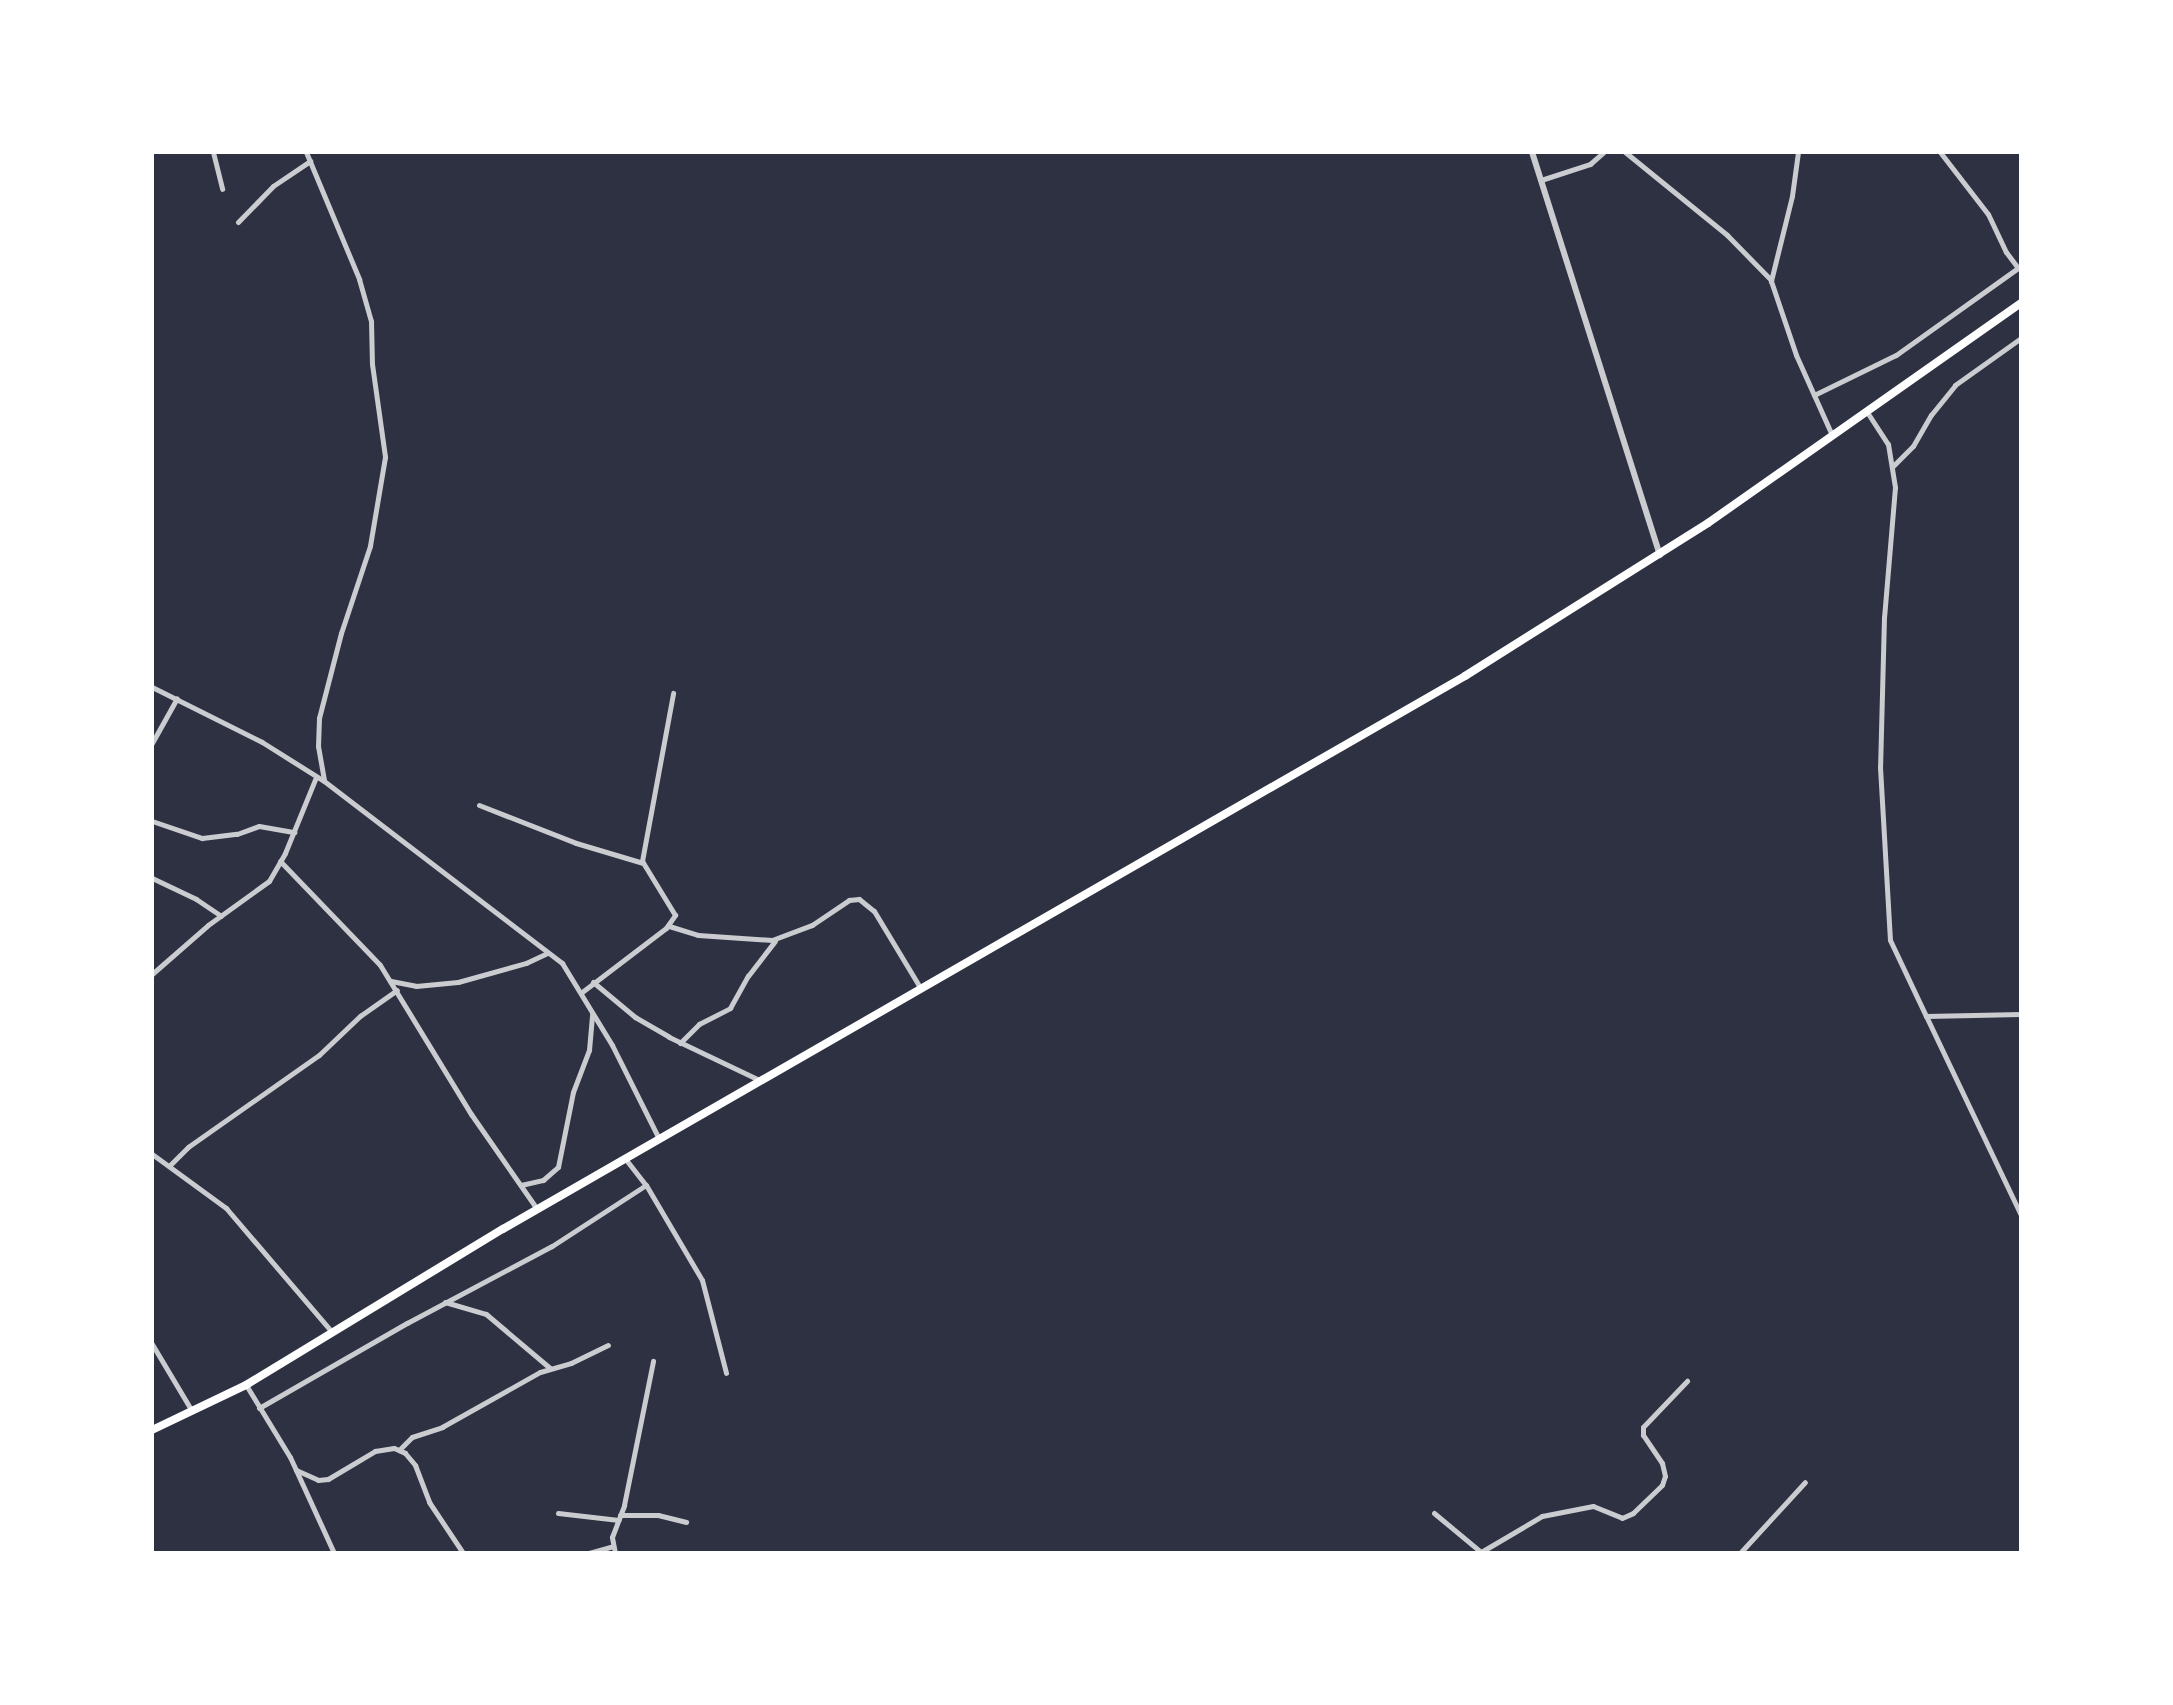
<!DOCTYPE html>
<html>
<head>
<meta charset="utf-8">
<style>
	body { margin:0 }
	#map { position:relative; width:2173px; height:1705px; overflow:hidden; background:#2d3142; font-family:"Varela Round",sans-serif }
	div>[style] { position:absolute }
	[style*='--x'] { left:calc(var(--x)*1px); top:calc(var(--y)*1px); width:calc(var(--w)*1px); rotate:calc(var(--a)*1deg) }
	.minor>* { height:5px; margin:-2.5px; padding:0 2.5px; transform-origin:2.5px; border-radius:2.5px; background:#caccd0 }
	.tertiary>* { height:6px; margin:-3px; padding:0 3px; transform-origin:3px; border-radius:3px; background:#caccd0 }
	.trunk>* { height:8px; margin:-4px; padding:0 4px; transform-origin:4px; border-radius:4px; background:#fff }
	span { translate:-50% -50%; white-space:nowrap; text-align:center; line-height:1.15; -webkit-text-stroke:7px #fff; paint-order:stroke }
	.frame { position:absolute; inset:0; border:154px solid #fff; pointer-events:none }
</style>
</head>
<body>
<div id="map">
	<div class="minor">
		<i style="--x:213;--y:152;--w:38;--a:76"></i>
		<i style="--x:306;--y:152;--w:138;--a:67.3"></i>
		<i style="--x:359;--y:279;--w:44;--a:74.1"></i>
		<i style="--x:371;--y:321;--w:43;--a:88.7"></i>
		<i style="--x:372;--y:364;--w:94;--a:82"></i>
		<i style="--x:385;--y:457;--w:90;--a:99.6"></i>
		<i style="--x:370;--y:546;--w:92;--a:108.4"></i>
		<i style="--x:341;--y:633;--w:88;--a:104.5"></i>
		<i style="--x:319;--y:718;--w:28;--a:92"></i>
		<i style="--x:318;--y:746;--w:35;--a:80"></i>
		<i style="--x:1625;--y:152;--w:132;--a:39.1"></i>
		<i style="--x:1727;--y:235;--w:63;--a:45.6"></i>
		<i style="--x:1798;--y:152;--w:44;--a:97.8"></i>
		<i style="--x:1792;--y:196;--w:88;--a:103.9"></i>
		<i style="--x:1771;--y:281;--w:78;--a:71.3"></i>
		<i style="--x:1796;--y:355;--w:88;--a:65.8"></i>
		<i style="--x:1940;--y:152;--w:78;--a:52.3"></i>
		<i style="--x:1988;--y:214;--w:42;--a:64.7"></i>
		<i style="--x:2006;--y:252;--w:20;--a:53"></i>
		<i style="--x:1541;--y:180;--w:52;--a:-18.1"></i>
		<i style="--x:1590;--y:164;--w:18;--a:-41"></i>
		<i style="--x:238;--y:222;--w:50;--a:-45.8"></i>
		<i style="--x:273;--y:186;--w:45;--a:-34"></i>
		<i style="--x:1814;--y:395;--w:91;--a:-26"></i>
		<i style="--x:1896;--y:355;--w:153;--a:-35.5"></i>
		<i style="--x:1867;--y:412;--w:38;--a:57"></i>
		<i style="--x:1888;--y:444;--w:44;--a:80.8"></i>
		<i style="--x:1895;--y:487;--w:130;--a:94.8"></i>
		<i style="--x:1884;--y:617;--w:150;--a:91.5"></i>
		<i style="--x:1880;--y:767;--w:173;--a:86.7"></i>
		<i style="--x:1890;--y:940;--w:84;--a:64.7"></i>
		<i style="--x:1926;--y:1016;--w:95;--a:-1.2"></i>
		<i style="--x:1892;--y:467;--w:30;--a:-45"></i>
		<i style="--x:1913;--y:446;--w:36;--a:-60"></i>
		<i style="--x:1931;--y:415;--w:38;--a:-51"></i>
		<i style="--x:1955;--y:385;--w:81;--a:-35.5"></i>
		<i style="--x:152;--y:687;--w:123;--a:26.6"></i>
		<i style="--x:262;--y:742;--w:73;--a:32.2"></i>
		<i style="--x:324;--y:781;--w:300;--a:37.4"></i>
		<i style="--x:562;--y:963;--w:96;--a:58.6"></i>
		<i style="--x:612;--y:1045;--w:105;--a:63.4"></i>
		<i style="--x:152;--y:743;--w:51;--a:-60.9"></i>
		<i style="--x:479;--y:805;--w:104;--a:21.4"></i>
		<i style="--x:576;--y:843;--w:70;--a:16.6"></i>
		<i style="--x:152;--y:821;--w:53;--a:18.8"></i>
		<i style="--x:202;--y:838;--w:35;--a:-7"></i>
		<i style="--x:237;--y:834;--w:23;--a:-20"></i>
		<i style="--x:259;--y:826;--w:36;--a:10"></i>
		<i style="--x:280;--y:861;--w:144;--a:46.1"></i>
		<i style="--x:380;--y:965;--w:175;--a:58.6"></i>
		<i style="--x:471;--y:1114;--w:116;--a:55.2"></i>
		<i style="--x:152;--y:878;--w:49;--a:25.5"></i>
		<i style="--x:196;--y:899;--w:30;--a:34"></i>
		<i style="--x:669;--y:926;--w:30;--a:17"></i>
		<i style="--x:698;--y:935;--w:74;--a:3.9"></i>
		<i style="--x:772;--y:940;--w:43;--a:-20.6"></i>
		<i style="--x:812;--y:925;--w:45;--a:-34"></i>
		<i style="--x:849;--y:900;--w:10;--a:-6"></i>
		<i style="--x:859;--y:899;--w:19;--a:39"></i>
		<i style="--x:874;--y:911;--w:91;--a:58.9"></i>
		<i style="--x:152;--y:974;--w:74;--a:-41.2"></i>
		<i style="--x:208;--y:925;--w:75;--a:-35.8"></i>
		<i style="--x:269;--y:881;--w:32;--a:-60"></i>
		<i style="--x:285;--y:853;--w:82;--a:-67.8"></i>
		<i style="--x:391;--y:981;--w:25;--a:11"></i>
		<i style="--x:416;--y:986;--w:42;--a:-5.4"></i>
		<i style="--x:458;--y:982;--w:71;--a:-15.6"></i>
		<i style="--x:526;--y:963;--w:23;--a:-25"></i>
		<i style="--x:593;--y:982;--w:55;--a:39.8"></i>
		<i style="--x:635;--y:1017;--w:39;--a:30"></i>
		<i style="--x:669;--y:1037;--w:100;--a:25.5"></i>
		<i style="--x:582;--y:992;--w:106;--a:-37.3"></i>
		<i style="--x:666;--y:928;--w:16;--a:-55"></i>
		<i style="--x:675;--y:915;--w:63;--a:-121.4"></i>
		<i style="--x:642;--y:861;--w:171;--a:-79.5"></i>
		<i style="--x:1926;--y:1016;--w:221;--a:64.5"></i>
		<i style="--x:680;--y:1043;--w:27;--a:-45"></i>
		<i style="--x:699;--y:1024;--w:35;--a:-27"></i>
		<i style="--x:730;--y:1008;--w:37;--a:-61"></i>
		<i style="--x:748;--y:976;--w:44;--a:-52.4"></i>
		<i style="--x:152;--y:1154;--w:92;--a:36.1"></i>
		<i style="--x:226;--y:1208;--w:163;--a:49.5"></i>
		<i style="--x:627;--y:1161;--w:31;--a:52"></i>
		<i style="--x:646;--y:1185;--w:110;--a:59.5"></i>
		<i style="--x:702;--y:1280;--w:96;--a:75.5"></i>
		<i style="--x:169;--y:1166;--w:27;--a:-45"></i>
		<i style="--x:188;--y:1147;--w:160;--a:-35.1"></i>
		<i style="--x:319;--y:1055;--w:57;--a:-43.6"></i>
		<i style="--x:360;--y:1016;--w:45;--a:-35.1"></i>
		<i style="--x:521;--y:1185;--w:23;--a:-13"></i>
		<i style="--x:543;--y:1180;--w:20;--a:-41"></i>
		<i style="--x:558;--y:1167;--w:76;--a:-78.7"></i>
		<i style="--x:573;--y:1092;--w:45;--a:-69.1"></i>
		<i style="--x:589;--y:1050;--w:37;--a:-85"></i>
		<i style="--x:445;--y:1302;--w:43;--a:16.3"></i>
		<i style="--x:486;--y:1314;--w:84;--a:40.2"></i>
		<i style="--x:152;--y:1344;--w:78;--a:59.2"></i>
		<i style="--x:246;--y:1385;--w:84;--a:58.6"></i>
		<i style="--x:290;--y:1457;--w:106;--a:65.4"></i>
		<i style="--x:259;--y:1408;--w:171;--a:-29.9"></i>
		<i style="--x:407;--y:1323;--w:164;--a:-28"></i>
		<i style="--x:552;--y:1246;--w:112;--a:-33"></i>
		<i style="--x:399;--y:1450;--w:18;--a:-45"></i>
		<i style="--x:412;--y:1437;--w:32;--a:-18"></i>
		<i style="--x:442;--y:1427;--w:112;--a:-29.3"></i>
		<i style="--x:540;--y:1372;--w:32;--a:-16"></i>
		<i style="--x:571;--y:1363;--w:41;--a:-25.9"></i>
		<i style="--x:296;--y:1470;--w:24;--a:24"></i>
		<i style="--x:318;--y:1480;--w:10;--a:-6"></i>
		<i style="--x:328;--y:1479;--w:55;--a:-30.8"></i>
		<i style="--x:375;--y:1451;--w:19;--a:-9"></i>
		<i style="--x:394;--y:1448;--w:12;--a:24"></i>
		<i style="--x:405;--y:1453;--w:16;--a:50"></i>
		<i style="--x:415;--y:1465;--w:40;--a:69"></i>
		<i style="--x:429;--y:1502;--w:61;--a:56.3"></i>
		<i style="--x:558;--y:1513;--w:61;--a:6.5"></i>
		<i style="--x:1434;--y:1513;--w:62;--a:39.8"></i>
		<i style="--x:620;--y:1515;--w:38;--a:0"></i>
		<i style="--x:658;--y:1515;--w:29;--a:14"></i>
		<i style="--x:1481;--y:1552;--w:71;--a:-30.5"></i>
		<i style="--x:1542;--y:1516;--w:52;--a:-11.1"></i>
		<i style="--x:1593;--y:1506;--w:31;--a:22"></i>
		<i style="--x:1622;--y:1518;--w:12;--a:-24"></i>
		<i style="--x:1633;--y:1513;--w:40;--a:-44"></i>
		<i style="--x:1662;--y:1485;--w:9;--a:-72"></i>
		<i style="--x:1665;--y:1476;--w:13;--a:-103"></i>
		<i style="--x:1662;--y:1463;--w:34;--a:-124"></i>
		<i style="--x:1643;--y:1435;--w:8;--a:-90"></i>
		<i style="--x:1643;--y:1427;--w:64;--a:-46.3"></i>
		<i style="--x:589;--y:1553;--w:25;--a:-16"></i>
		<i style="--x:615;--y:1553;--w:16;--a:-101"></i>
		<i style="--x:612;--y:1537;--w:34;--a:-69"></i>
		<i style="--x:624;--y:1505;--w:147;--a:-78.6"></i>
		<i style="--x:1740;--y:1553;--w:96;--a:-47.5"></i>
	</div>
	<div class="tertiary">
		<i style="--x:1532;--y:152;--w:423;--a:72.4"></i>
	</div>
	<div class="trunk">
		<i style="--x:152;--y:1430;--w:104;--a:-25.6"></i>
		<i style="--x:246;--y:1385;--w:301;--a:-31.3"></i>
		<i style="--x:503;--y:1229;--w:1110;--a:-29.89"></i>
		<i style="--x:1465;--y:676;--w:287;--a:-32.2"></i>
		<i style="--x:1708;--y:523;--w:383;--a:-35.1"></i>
	</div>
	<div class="frame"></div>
</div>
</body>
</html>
